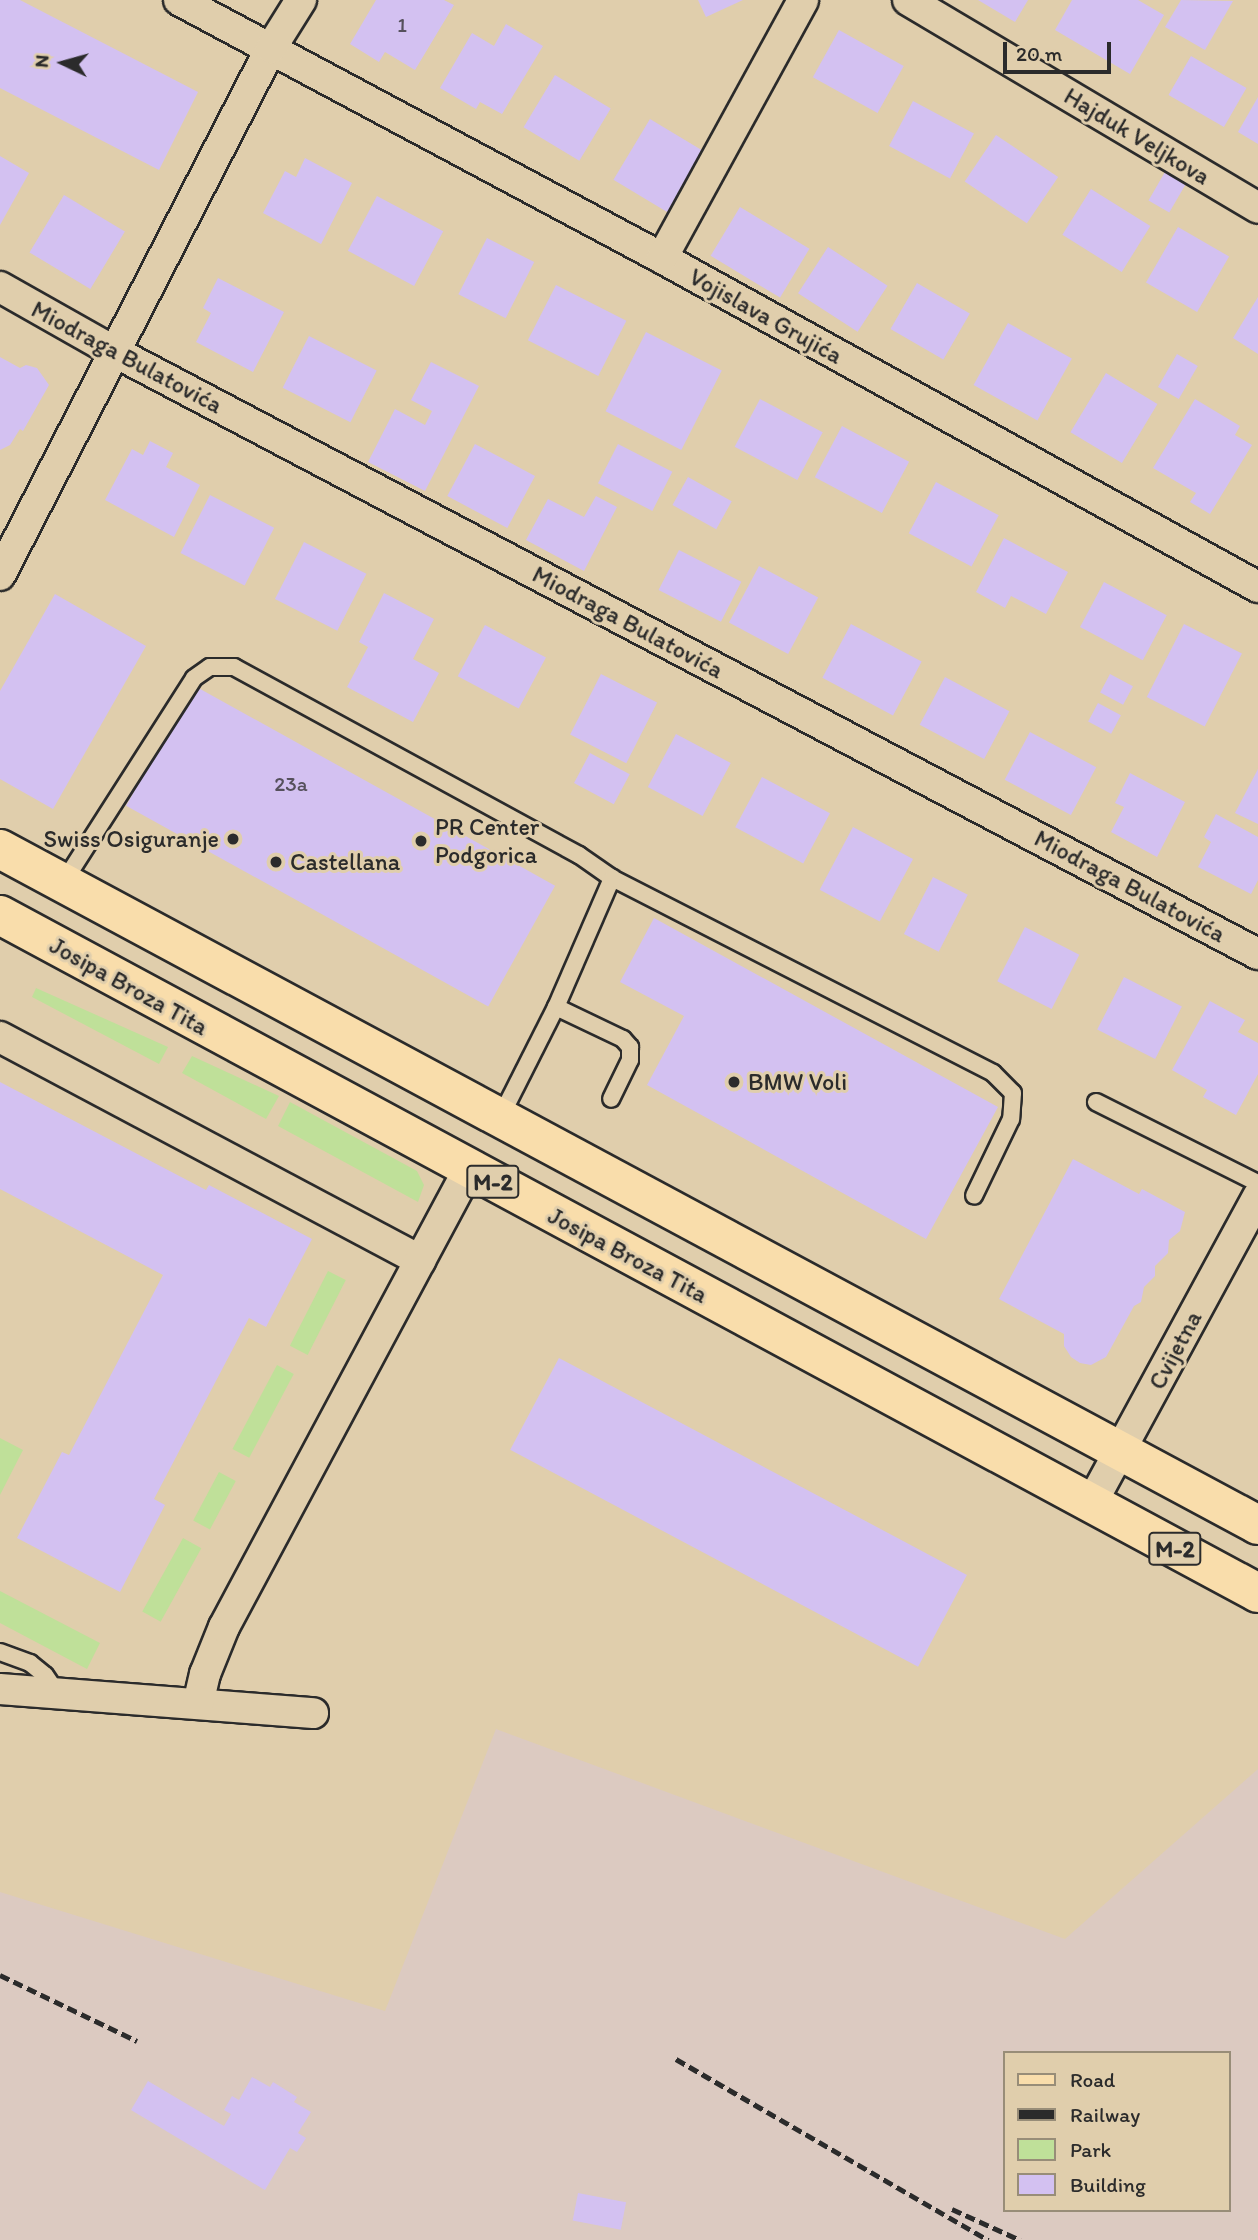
<!DOCTYPE html>
<html>
<head>
<meta charset="utf-8">
<style>
	body { margin:0 }
	#map { position:relative; width:1258px; height:2240px; overflow:hidden; background:#e0ceac; font-family:Itim,sans-serif }
	div>[style] { position:absolute }
	[style*='--x'] { left:calc(var(--x)*1px); top:calc(var(--y)*1px); width:calc(var(--w)*1px); rotate:calc(var(--a)*1deg) }
	.built>* { inset:0; background:#dccac1 }
	.green>* { inset:0; background:#bfe099; transform-origin:0 0 }
	.building>* { inset:0; background:#d3c1f1; transform-origin:0 0 }
	.roads { filter:drop-shadow(2px 0 #2b2b2b) drop-shadow(-2px 0 #2b2b2b) drop-shadow(0 2px #2b2b2b) drop-shadow(0 -2px #2b2b2b) }
	.lane>* { height:16px; margin:-8px; padding:0 8px; transform-origin:8px; border-radius:8px; background:#e0ceac }
	.street>* { height:30px; margin:-15px; padding:0 15px; transform-origin:15px; border-radius:15px; background:#e0ceac }
	.primary>* { height:38px; margin:-19px; padding:0 19px; transform-origin:19px; border-radius:19px; background:#f9ddab }
	.rail>* { height:5px; margin-top:-2.5px; transform-origin:0; background:repeating-linear-gradient(90deg,#2b2b2b 0 10px,transparent 0 15px) }
	.dots>* { width:19px; height:19px; translate:-50% -50%; box-sizing:border-box; border:4px solid #e0ceac; border-radius:50% }
	span { translate:-50% -50%; white-space:nowrap; text-align:center; line-height:1.15; -webkit-text-stroke:6px #e0ceac; paint-order:stroke }
	.number-label { font-size:21px; color:#55505c }
	.number-label span { -webkit-text-stroke-width:0 }
	.shield-label span { padding:2px 5px; background:#e0ceac; border:2px solid; border-radius:5px; -webkit-text-stroke-width:0 }
	.shield-label { font-size:23px; color:#2b2b2b; font-weight:700 }
	.street-label { font-size:24px; color:#2b2b2b }
	.poi-label { font-size:24px; color:#2b2b2b }
	.left { translate:0 -50%; text-align:left }
	.right { translate:-100% -50%; text-align:right }
	.legend { position:absolute; left:1003px; top:2051px; width:228px; height:161px; box-sizing:border-box; background:#e0ceac; border:2px solid #988d78; margin:0; padding:9px 12px; list-style:none; font-size:21px; color:#2b2b2b }
	.legend li { display:flex; align-items:center; gap:14px; height:35px }
	.legend b { width:35px; border:2px solid #988d78 }
	.north { position:absolute; left:28px; top:28px; width:70px; height:70px; -webkit-text-stroke:5px #e0ceac; paint-order:stroke; rotate:275deg; font-size:19px; font-weight:700; line-height:28px; text-align:center; color:#2b2b2b }
	.north::after { content:''; display:block; margin:auto; width:24px; height:32px; background:#2b2b2b; clip-path:polygon(50% 0,100% 100%,50% 72%,0 100%) }
	.scale { position:absolute; left:1003px; top:42px; width:108px; height:32px; box-sizing:border-box; border:4px solid #2b2b2b; border-top:0; padding-left:9px; font-size:21px; line-height:24px; white-space:nowrap; color:#2b2b2b; -webkit-text-stroke:5px #e0ceac; paint-order:stroke }
</style>
</head>
<body>
<div id="map">
	<div class="built">
		<i style="clip-path:polygon(evenodd,496px 1729px,1065px 1939px,1258px 1769px,1258px 2240px,0 2240px,0 1892px,385px 2011px,496px 1729px,1004px 2053px,1228px 2053px,1228px 2210px,1004px 2210px,1004px 2053px)"></i>
	</div>
	<div class="green">
		<i style="clip-path:polygon(36px 988px,168px 1047px,159px 1064px,32px 997px)"></i>
		<i style="clip-path:polygon(192px 1056px,279px 1096px,266px 1119px,182px 1073px)"></i>
		<i style="clip-path:polygon(290px 1102px,417px 1171px,424px 1185px,418px 1202px,278px 1126px)"></i>
		<i style="left:328px;top:1271px;width:20px;height:84px;rotate:27deg"></i>
		<i style="left:277px;top:1365px;width:19px;height:95px;rotate:28deg"></i>
		<i style="clip-path:polygon(0 1438px,23px 1450px,0 1495px)"></i>
		<i style="left:219px;top:1472px;width:19px;height:55px;rotate:28deg"></i>
		<i style="left:183px;top:1538px;width:21px;height:84px;rotate:29deg"></i>
		<i style="clip-path:polygon(0 1591px,100px 1643px,87px 1669px,0 1623px)"></i>
	</div>
	<div class="building">
		<i style="clip-path:polygon(0 0,20px 0,198px 92px,159px 170px,0 88px)"></i>
		<i style="clip-path:polygon(376px 0,444px 0,454px 5px,415px 70px,385px 52px,379px 62px,350px 44px)"></i>
		<i style="clip-path:polygon(698px 0,743px 0,706px 17px)"></i>
		<i style="clip-path:polygon(978px 0,1028px 0,1015px 22px)"></i>
		<i style="clip-path:polygon(1072px 0,1138px 0,1164px 15px,1130px 74px,1055px 30px)"></i>
		<i style="clip-path:polygon(1181px 0,1233px 1px,1205px 50px,1165px 27px)"></i>
		<i style="clip-path:polygon(506px 24px,543px 46px,502px 114px,480px 102px,476px 109px,440px 88px,472px 33px,494px 46px)"></i>
		<i style="left:839px;top:30px;width:74px;height:54px;rotate:29deg"></i>
		<i style="left:1191px;top:56px;width:64px;height:45px;rotate:30deg"></i>
		<i style="left:555px;top:75px;width:65px;height:61px;rotate:31deg"></i>
		<i style="clip-path:polygon(1258px 97px,1258px 144px,1238px 132px)"></i>
		<i style="left:913px;top:101px;width:69px;height:51px;rotate:28deg"></i>
		<i style="left:650px;top:119px;width:66px;height:71px;rotate:31deg"></i>
		<i style="left:996px;top:135px;width:75px;height:56px;rotate:34deg"></i>
		<i style="clip-path:polygon(0 156px,29px 173px,0 225px)"></i>
		<i style="clip-path:polygon(305px 158px,352px 183px,321px 244px,263px 213px,285px 171px,296px 177px)"></i>
		<i style="left:1165px;top:172px;width:24px;height:33px;rotate:30deg"></i>
		<i style="left:1091px;top:189px;width:70px;height:54px;rotate:32deg"></i>
		<i style="left:64px;top:195px;width:71px;height:67px;rotate:31deg"></i>
		<i style="left:377px;top:196px;width:75px;height:62px;rotate:28deg"></i>
		<i style="left:740px;top:207px;width:81px;height:57px;rotate:31deg"></i>
		<i style="left:1178px;top:227px;width:59px;height:64px;rotate:30deg"></i>
		<i style="left:487px;top:238px;width:53px;height:63px;rotate:27deg"></i>
		<i style="left:828px;top:247px;width:71px;height:55px;rotate:33deg"></i>
		<i style="clip-path:polygon(218px 278px,284px 312px,253px 372px,196px 342px,211px 313px,203px 308px)"></i>
		<i style="left:917px;top:283px;width:61px;height:53px;rotate:30deg"></i>
		<i style="left:556px;top:285px;width:79px;height:62px;rotate:27deg"></i>
		<i style="clip-path:polygon(1258px 297px,1258px 354px,1233px 338px)"></i>
		<i style="left:1008px;top:323px;width:73px;height:71px;rotate:29deg"></i>
		<i style="left:646px;top:332px;width:85px;height:89px;rotate:27deg"></i>
		<i style="left:309px;top:336px;width:76px;height:58px;rotate:27deg"></i>
		<i style="left:1177px;top:354px;width:24px;height:38px;rotate:30deg"></i>
		<i style="clip-path:polygon(0 357px,20px 368px,26px 365px,37px 368px,49px 385px,23px 431px,20px 429px,10px 445px,0 450px)"></i>
		<i style="clip-path:polygon(431px 362px,479px 386px,425px 491px,368px 462px,395px 409px,425px 425px,432px 411px,411px 400px)"></i>
		<i style="left:1106px;top:373px;width:60px;height:69px;rotate:31deg"></i>
		<i style="left:760px;top:399px;width:71px;height:54px;rotate:28deg"></i>
		<i style="clip-path:polygon(1195px 399px,1240px 426px,1235px 435px,1252px 445px,1210px 514px,1190px 502px,1196px 493px,1153px 468px)"></i>
		<i style="left:842px;top:426px;width:76px;height:58px;rotate:28deg"></i>
		<i style="clip-path:polygon(150px 441px,173px 453px,166px 467px,200px 485px,174px 537px,105px 500px,132px 449px,143px 455px)"></i>
		<i style="left:475px;top:444px;width:68px;height:59px;rotate:28deg"></i>
		<i style="left:618px;top:444px;width:61px;height:44px;rotate:27deg"></i>
		<i style="left:688px;top:477px;width:50px;height:32px;rotate:29deg"></i>
		<i style="left:936px;top:482px;width:71px;height:58px;rotate:28deg"></i>
		<i style="left:210px;top:495px;width:72px;height:65px;rotate:27deg"></i>
		<i style="clip-path:polygon(596px 496px,617px 507px,584px 571px,526px 540px,548px 499px,584px 517px)"></i>
		<i style="clip-path:polygon(1004px 538px,1068px 572px,1046px 614px,1011px 596px,1005px 608px,976px 592px)"></i>
		<i style="left:304px;top:542px;width:70px;height:64px;rotate:27deg"></i>
		<i style="left:679px;top:550px;width:70px;height:45px;rotate:27deg"></i>
		<i style="left:759px;top:566px;width:67px;height:64px;rotate:28deg"></i>
		<i style="left:1104px;top:582px;width:71px;height:51px;rotate:28deg"></i>
		<i style="clip-path:polygon(384px 593px,434px 619px,413px 659px,439px 673px,413px 722px,347px 687px,368px 647px,359px 642px)"></i>
		<i style="clip-path:polygon(55px 594px,146px 646px,53px 809px,0 779px,0 691px)"></i>
		<i style="left:851px;top:624px;width:80px;height:61px;rotate:28deg"></i>
		<i style="left:1184px;top:624px;width:65px;height:82px;rotate:27deg"></i>
		<i style="left:485px;top:625px;width:69px;height:58px;rotate:28deg"></i>
		<i style="left:601px;top:674px;width:63px;height:68px;rotate:27deg"></i>
		<i style="left:1110px;top:674px;width:26px;height:21px;rotate:28deg"></i>
		<i style="left:945px;top:677px;width:73px;height:54px;rotate:28deg"></i>
		<i style="left:193px;top:685px;width:414px;height:138px;rotate:29deg"></i>
		<i style="left:1098px;top:703px;width:26px;height:21px;rotate:28deg"></i>
		<i style="left:1030px;top:732px;width:75px;height:54px;rotate:28deg"></i>
		<i style="left:676px;top:734px;width:62px;height:60px;rotate:28deg"></i>
		<i style="left:590px;top:753px;width:45px;height:34px;rotate:28deg"></i>
		<i style="clip-path:polygon(1258px 769px,1258px 824px,1235px 813px)"></i>
		<i style="clip-path:polygon(1130px 773px,1185px 802px,1157px 857px,1111px 832px,1124px 807px,1115px 803px)"></i>
		<i style="left:762px;top:777px;width:77px;height:57px;rotate:28deg"></i>
		<i style="clip-path:polygon(1216px 814px,1258px 837px,1258px 880px,1251px 894px,1198px 867px,1211px 842px,1204px 837px)"></i>
		<i style="left:853px;top:827px;width:68px;height:71px;rotate:28deg"></i>
		<i style="left:933px;top:877px;width:39px;height:64px;rotate:27deg"></i>
		<i style="clip-path:polygon(654px 918px,998px 1107px,926px 1239px,647px 1085px,684px 1016px,620px 982px)"></i>
		<i style="left:1025px;top:927px;width:61px;height:61px;rotate:27deg"></i>
		<i style="left:1124px;top:977px;width:65px;height:59px;rotate:27deg"></i>
		<i style="clip-path:polygon(1210px 1001px,1245px 1020px,1238px 1032px,1258px 1043px,1258px 1074px,1236px 1115px,1203px 1097px,1207px 1090px,1172px 1070px)"></i>
		<i style="clip-path:polygon(0 1082px,206px 1190px,209px 1185px,312px 1239px,266px 1327px,249px 1318px,154px 1499px,165px 1505px,120px 1592px,17px 1538px,62px 1452px,69px 1455px,163px 1275px,0 1189px)"></i>
		<i style="clip-path:polygon(1073px 1159px,1139px 1194px,1142px 1189px,1185px 1212px,1180px 1231px,1169px 1240px,1168px 1253px,1155px 1266px,1155px 1276px,1144px 1287px,1141px 1302px,1134px 1306px,1106px 1357px,1091px 1365px,1080px 1363px,1071px 1357px,1064px 1346px,1064px 1334px,999px 1299px)"></i>
		<i style="left:559px;top:1358px;width:462px;height:104px;rotate:28deg"></i>
		<i style="clip-path:polygon(252px 2077px,270px 2087px,273px 2082px,297px 2097px,294px 2102px,311px 2112px,298px 2133px,306px 2138px,297px 2152px,290px 2148px,265px 2190px,131px 2110px,148px 2081px,224px 2126px,231px 2114px,224px 2110px,232px 2096px,239px 2100px)"></i>
		<i style="left:578px;top:2193px;width:49px;height:28px;rotate:11deg"></i>
	</div>
	<div class="roads">
		<div class="lane">
			<i style="--x:63;--y:883;--w:243;--a:-57.4"></i>
			<i style="--x:194;--y:678;--w:19;--a:-35"></i>
			<i style="--x:210;--y:667;--w:24;--a:0"></i>
			<i style="--x:234;--y:667;--w:393;--a:28.6"></i>
			<i style="--x:579;--y:855;--w:40;--a:34.9"></i>
			<i style="--x:612;--y:878;--w:428;--a:27.1"></i>
			<i style="--x:993;--y:1073;--w:28;--a:45"></i>
			<i style="--x:1013;--y:1093;--w:26;--a:94"></i>
			<i style="--x:1011;--y:1119;--w:85;--a:115.7"></i>
			<i style="--x:556;--y:1007;--w:74;--a:25.5"></i>
			<i style="--x:623;--y:1039;--w:11;--a:49"></i>
			<i style="--x:630;--y:1047;--w:13;--a:90"></i>
			<i style="--x:630;--y:1060;--w:43;--a:116"></i>
			<i style="--x:1096;--y:1102;--w:181;--a:26.6"></i>
			<i style="--x:500;--y:1118;--w:124;--a:-63.2"></i>
			<i style="--x:556;--y:1007;--w:141;--a:-66.5"></i>
			<i style="--x:0;--y:1652;--w:32;--a:20"></i>
			<i style="--x:30;--y:1663;--w:19;--a:39"></i>
			<i style="--x:45;--y:1675;--w:22;--a:56"></i>
		</div>
		<div class="street">
			<i style="--x:179;--y:0;--w:548;--a:28.11"></i>
			<i style="--x:662;--y:258;--w:681;--a:28.9"></i>
			<i style="--x:908;--y:0;--w:407;--a:30.7"></i>
			<i style="--x:662;--y:258;--w:294;--a:-61.3"></i>
			<i style="--x:0;--y:287;--w:132;--a:29.5"></i>
			<i style="--x:115;--y:352;--w:1292;--a:27.78"></i>
			<i style="--x:0;--y:575;--w:593;--a:-62.79"></i>
			<i style="--x:271;--y:48;--w:57;--a:-58"></i>
			<i style="--x:0;--y:1037;--w:476;--a:28"></i>
			<i style="--x:1091;--y:1504;--w:350;--a:-61.5"></i>
			<i style="--x:0;--y:1689;--w:314;--a:4.4"></i>
			<i style="--x:198;--y:1704;--w:31;--a:-77"></i>
			<i style="--x:205;--y:1674;--w:51;--a:-68"></i>
			<i style="--x:224;--y:1627;--w:519;--a:-61.86"></i>
		</div>
		<div class="primary">
			<i style="--x:0;--y:849;--w:1428;--a:28.25"></i>
			<i style="--x:0;--y:915;--w:1429;--a:28.32"></i>
		</div>
	</div>
	<div class="rail">
		<i style="--x:0;--y:1975;--w:152;--a:25.7"></i>
		<i style="--x:676;--y:2059;--w:361;--a:30.1"></i>
		<i style="--x:952;--y:2209;--w:75;--a:24.5"></i>
	</div>
	<div class="dots">
		<i style="left:233px;top:839px;background:#2b2b2b"></i>
		<i style="left:421px;top:841px;background:#2b2b2b"></i>
		<i style="left:276px;top:862px;background:#2b2b2b"></i>
		<i style="left:734px;top:1082px;background:#2b2b2b"></i>
	</div>
	<div class="number-label">
		<span style="left:402px;top:25px">1</span>
		<span style="left:291px;top:784px">23a</span>
	</div>
	<div class="shield-label">
		<span style="left:493px;top:1182px">M-2</span>
		<span style="left:1175px;top:1549px">M-2</span>
	</div>
	<div class="street-label">
		<span style="left:1137px;top:136px;rotate:31deg">Hajduk Veljkova</span>
		<span style="left:766px;top:316px;rotate:29deg">Vojislava Grujića</span>
		<span style="left:127px;top:357px;rotate:28deg">Miodraga Bulatovića</span>
		<span style="left:628px;top:622px;rotate:28deg">Miodraga Bulatovića</span>
		<span style="left:1130px;top:886px;rotate:28deg">Miodraga Bulatovića</span>
		<span style="left:129px;top:986px;rotate:29deg">Josipa Broza Tita</span>
		<span style="left:628px;top:1255px;rotate:28deg">Josipa Broza Tita</span>
		<span style="left:1175px;top:1350px;rotate:-62deg">Cvijetna</span>
	</div>
	<div class="poi-label">
		<span class="left" style="left:435px;top:841px">PR Center<br>Podgorica</span>
		<span class="right" style="left:219px;top:839px">Swiss Osiguranje</span>
		<span class="left" style="left:290px;top:862px">Castellana</span>
		<span class="left" style="left:748px;top:1082px">BMW Voli</span>
	</div>
	<ul class="legend">
	<li><b style="height:9px;background:#f9ddab"></b>Road</li>
	<li><b style="height:9px;background:#2b2b2b"></b>Railway</li>
	<li><b style="height:19px;background:#bfe099"></b>Park</li>
	<li><b style="height:19px;background:#d3c1f1"></b>Building</li>
	</ul>
	<div class="north">N</div>
	<div class="scale">20 m</div>
</div>
</body>
</html>
